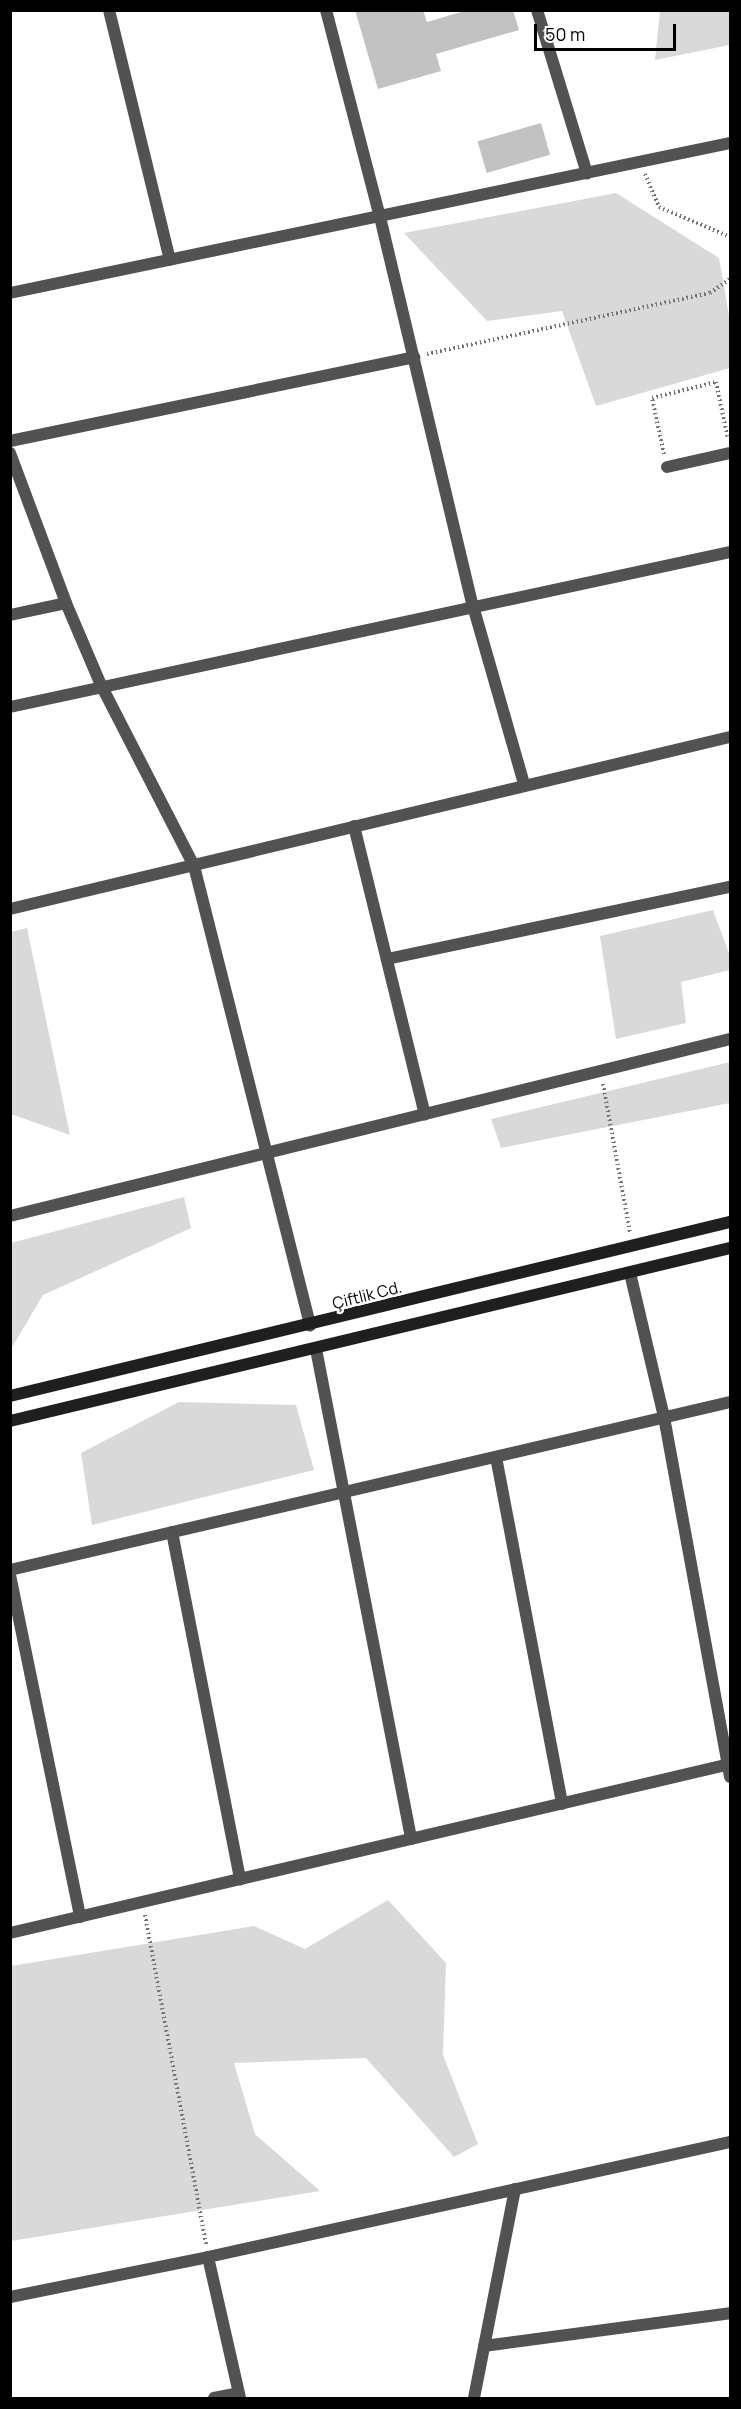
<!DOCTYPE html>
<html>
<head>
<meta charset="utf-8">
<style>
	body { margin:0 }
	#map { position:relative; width:741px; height:2409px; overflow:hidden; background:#fff; font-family:Manrope,sans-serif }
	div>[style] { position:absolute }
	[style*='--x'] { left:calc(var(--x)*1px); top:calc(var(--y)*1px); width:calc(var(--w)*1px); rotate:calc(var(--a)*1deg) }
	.green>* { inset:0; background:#d9d9d9 }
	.building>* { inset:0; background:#c2c2c2; transform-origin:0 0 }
	.path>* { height:4px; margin-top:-2px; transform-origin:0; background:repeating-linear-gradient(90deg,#747474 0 1.5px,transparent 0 4.5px) }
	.street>* { height:12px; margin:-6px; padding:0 6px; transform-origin:6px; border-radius:6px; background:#525252 }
	.secondary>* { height:12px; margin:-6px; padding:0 6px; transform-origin:6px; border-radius:6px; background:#1f1f1f }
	span { translate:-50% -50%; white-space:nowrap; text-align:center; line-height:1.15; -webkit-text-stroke:5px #fff; paint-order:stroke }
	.street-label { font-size:16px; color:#000 }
	.frame { position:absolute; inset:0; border:12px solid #000; pointer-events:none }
	.scale { position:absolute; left:534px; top:24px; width:142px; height:27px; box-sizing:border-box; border:3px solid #000; border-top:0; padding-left:8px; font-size:18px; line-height:21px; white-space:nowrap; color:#000; -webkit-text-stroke:4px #fff; paint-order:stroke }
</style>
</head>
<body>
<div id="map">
	<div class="green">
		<i style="clip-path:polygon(660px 11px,730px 11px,730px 45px,655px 60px)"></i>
		<i style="clip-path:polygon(616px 193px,719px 258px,730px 321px,730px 368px,596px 406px,562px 311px,487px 321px,404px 233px)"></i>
		<i style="clip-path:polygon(713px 910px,730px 956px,730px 970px,681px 982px,686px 1023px,616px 1039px,600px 936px)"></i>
		<i style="clip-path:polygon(27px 928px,70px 1135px,11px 1114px,11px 932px)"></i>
		<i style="clip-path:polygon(730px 1062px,730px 1103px,501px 1148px,491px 1119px)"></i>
		<i style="clip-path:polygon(184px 1197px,191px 1228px,43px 1295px,11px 1349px,11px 1243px)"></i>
		<i style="clip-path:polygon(179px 1402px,296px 1405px,314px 1470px,92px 1525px,81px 1453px)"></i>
		<i style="clip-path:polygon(388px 1900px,446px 1963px,443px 2055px,478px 2144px,454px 2157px,366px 2058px,234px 2063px,255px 2134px,320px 2191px,11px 2241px,11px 1966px,254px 1926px,305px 1949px)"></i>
	</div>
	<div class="building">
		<i style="clip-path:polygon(355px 10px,423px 10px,427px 22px,468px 10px,513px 10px,519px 30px,436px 54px,441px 71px,378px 89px)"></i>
		<i style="left:541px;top:123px;width:33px;height:66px;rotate:74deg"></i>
	</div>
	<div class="path">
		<i style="--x:645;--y:174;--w:36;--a:67"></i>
		<i style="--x:659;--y:207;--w:77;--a:22.9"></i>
		<i style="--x:427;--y:354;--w:289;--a:-12.2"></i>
		<i style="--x:710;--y:293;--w:24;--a:-35"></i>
		<i style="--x:664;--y:454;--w:57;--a:-102.1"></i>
		<i style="--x:652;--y:398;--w:66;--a:-14"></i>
		<i style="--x:716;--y:382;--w:58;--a:78.1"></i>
		<i style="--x:603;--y:1084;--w:151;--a:79.7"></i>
		<i style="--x:145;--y:1915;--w:335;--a:79.5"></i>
	</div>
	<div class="street">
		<i style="--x:109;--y:10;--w:257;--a:76.3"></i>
		<i style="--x:326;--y:10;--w:214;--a:75.4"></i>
		<i style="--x:380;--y:217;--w:400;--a:76.6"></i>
		<i style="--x:473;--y:606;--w:185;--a:74"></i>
		<i style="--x:537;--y:10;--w:171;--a:73"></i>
		<i style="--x:10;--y:293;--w:735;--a:-11.77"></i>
		<i style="--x:10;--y:441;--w:413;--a:-11.7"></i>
		<i style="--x:10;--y:453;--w:160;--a:69.5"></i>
		<i style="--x:66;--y:603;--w:89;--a:66.9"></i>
		<i style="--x:101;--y:685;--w:203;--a:62.8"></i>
		<i style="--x:194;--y:866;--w:474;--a:75.8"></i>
		<i style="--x:667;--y:467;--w:65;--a:-12.5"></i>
		<i style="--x:10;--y:615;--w:57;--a:-12.1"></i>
		<i style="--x:10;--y:707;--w:736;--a:-12.15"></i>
		<i style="--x:354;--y:826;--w:297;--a:76.2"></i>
		<i style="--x:10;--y:909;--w:740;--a:-13.44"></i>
		<i style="--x:387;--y:959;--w:350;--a:-11.9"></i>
		<i style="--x:10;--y:1216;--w:741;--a:-13.81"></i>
		<i style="--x:630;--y:1273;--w:148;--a:76.7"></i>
		<i style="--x:664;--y:1417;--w:366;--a:79.6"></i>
		<i style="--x:316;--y:1349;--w:499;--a:79"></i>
		<i style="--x:496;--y:1457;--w:353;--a:79.2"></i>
		<i style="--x:172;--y:1532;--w:354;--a:78.9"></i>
		<i style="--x:10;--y:1570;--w:739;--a:-13.13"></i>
		<i style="--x:10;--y:1575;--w:349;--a:78.4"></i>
		<i style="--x:10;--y:1933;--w:740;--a:-13.21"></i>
		<i style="--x:208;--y:2257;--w:535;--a:-12.42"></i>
		<i style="--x:10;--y:2297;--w:202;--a:-11.4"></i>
		<i style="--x:208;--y:2257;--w:145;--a:77.2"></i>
		<i style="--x:484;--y:2346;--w:248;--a:-7.6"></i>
		<i style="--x:214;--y:2398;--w:25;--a:-11"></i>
		<i style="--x:474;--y:2398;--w:213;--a:-78.9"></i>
	</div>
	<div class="secondary">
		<i style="--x:10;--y:1396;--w:741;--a:-13.59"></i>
		<i style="--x:10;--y:1421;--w:740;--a:-13.51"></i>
	</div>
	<div class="street-label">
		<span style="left:367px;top:1295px;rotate:-14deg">Çiftlik Cd.</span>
	</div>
	<div class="frame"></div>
	<div class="scale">50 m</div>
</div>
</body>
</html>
